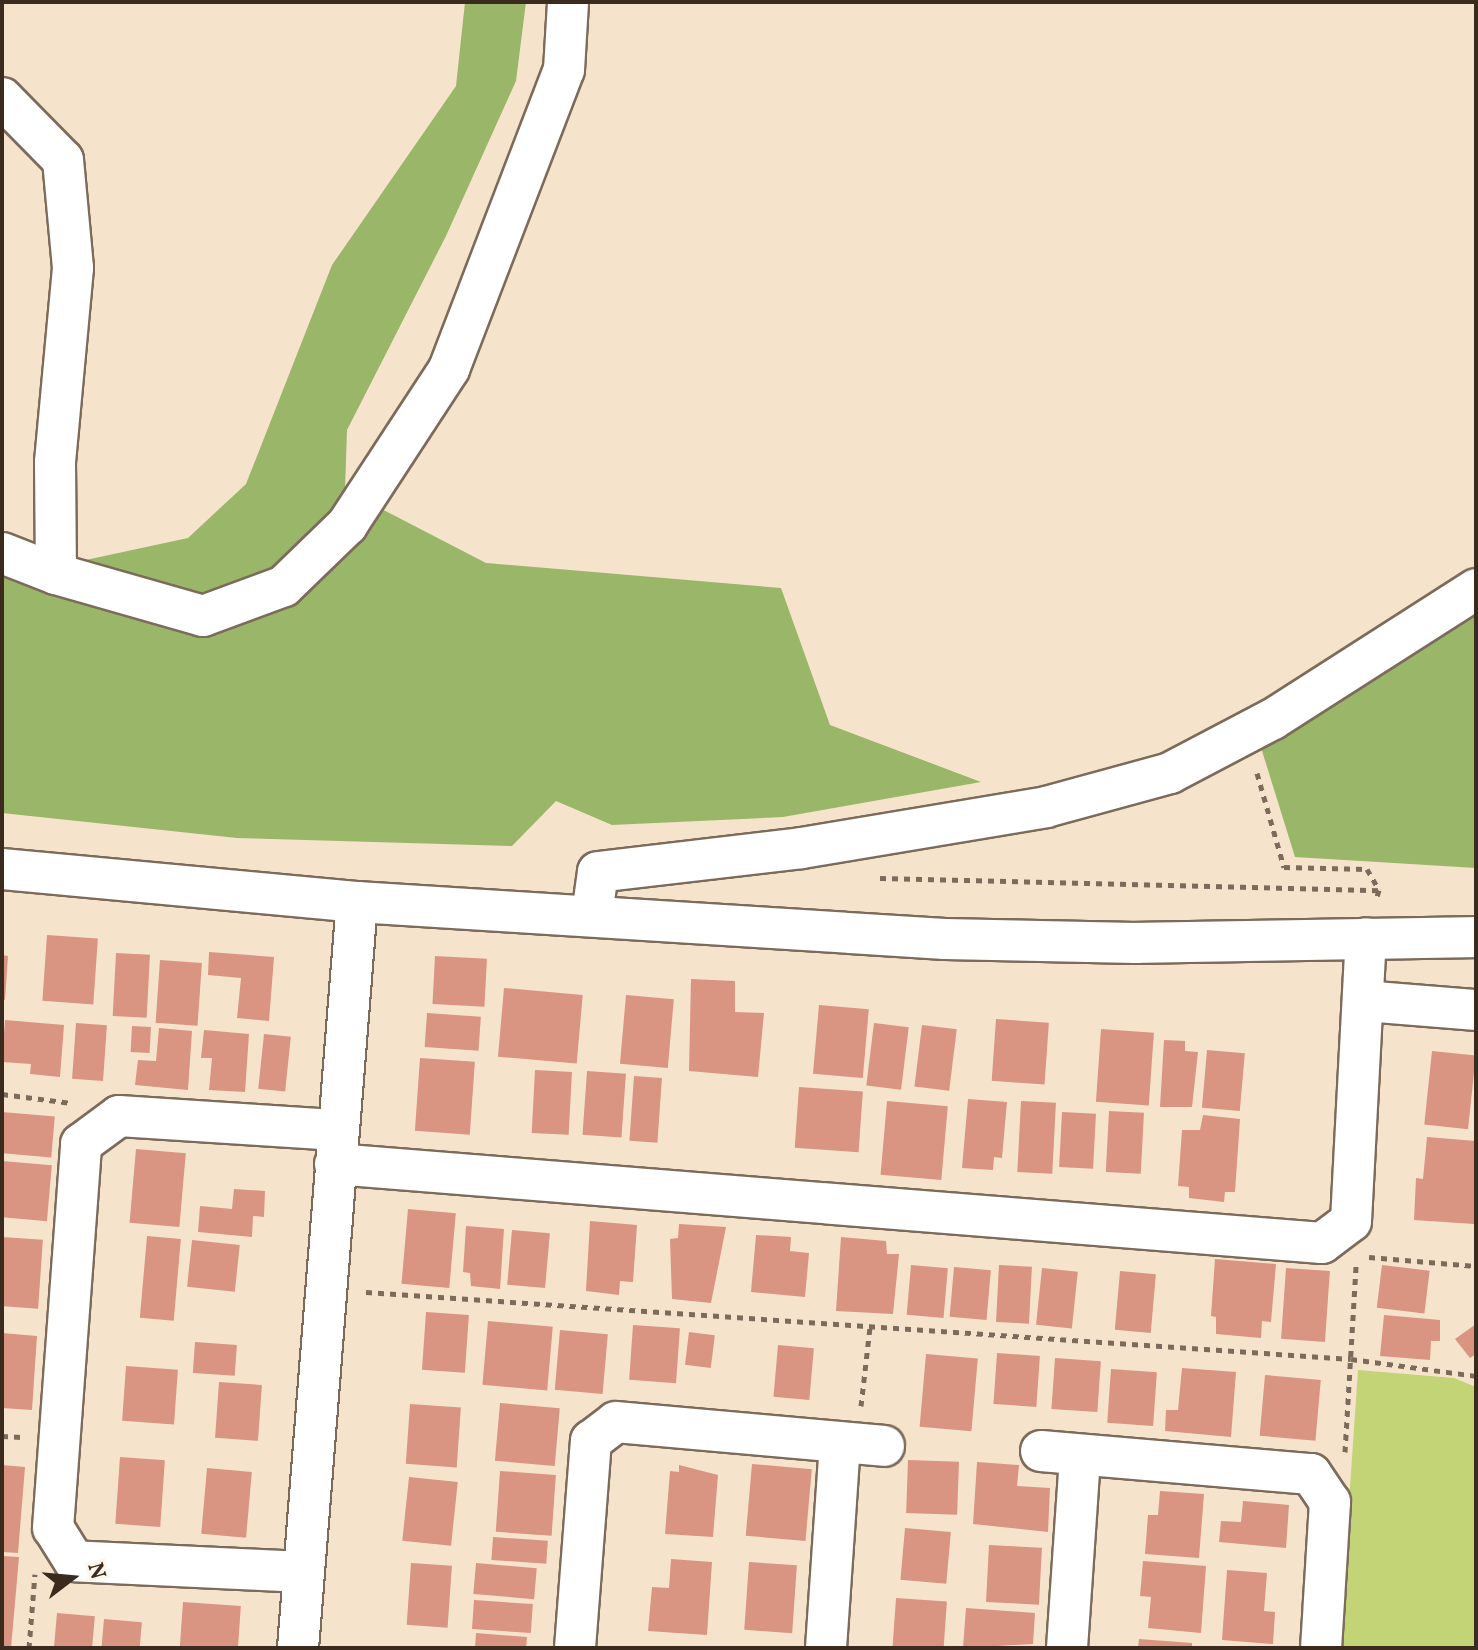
<!DOCTYPE html>
<html>
<head>
<meta charset="utf-8">
<style>
	body { margin:0 }
	#map { position:relative; width:1478px; height:1650px; overflow:hidden; background:#f5e4cb; font-family:Vollkorn,serif }
	div>[style] { position:absolute }
	[style*='--x'] { left:calc(var(--x)*1px); top:calc(var(--y)*1px); width:calc(var(--w)*1px); rotate:calc(var(--a)*1deg) }
	.green>* { inset:0; background:#c3d477 }
	.forest>* { inset:0; background:#9ab668 }
	.building>* { inset:0; background:#da9482; transform-origin:0 0 }
	.path>* { height:5px; margin-top:-2.5px; transform-origin:0; background:repeating-linear-gradient(90deg,#7c6b5b 0 6px,transparent 0 12px) }
	.roads { filter:drop-shadow(2px 0 #7c6b5b) drop-shadow(-2px 0 #7c6b5b) drop-shadow(0 2px #7c6b5b) drop-shadow(0 -2px #7c6b5b) }
	.minor>* { height:40px; margin:-20px; padding:0 20px; transform-origin:20px; border-radius:20px; background:#fff }
	span { translate:-50% -50%; white-space:nowrap; text-align:center; line-height:1.15; -webkit-text-stroke:8px #fbf7ec; paint-order:stroke }
	.frame { position:absolute; inset:0; border:4px solid #3b2a1e; pointer-events:none }
	.north { position:absolute; left:32px; top:1538px; width:80px; height:80px; -webkit-text-stroke:6px #fbf7ec; paint-order:stroke; rotate:74deg; font-size:22px; font-weight:700; line-height:32px; text-align:center; color:#3b2a1e }
	.north::after { content:''; display:block; margin:auto; width:28px; height:36px; background:#3b2a1e; clip-path:polygon(50% 0,100% 100%,50% 72%,0 100%) }
</style>
</head>
<body>
<div id="map">
	<div class="green">
		<i style="clip-path:polygon(1358px 1370px,1454px 1378px,1476px 1387px,1476px 1648px,1339px 1648px)"></i>
	</div>
	<div class="forest">
		<i style="clip-path:polygon(465px 2px,526px 2px,516px 81px,446px 236px,347px 430px,345px 490px,486px 563px,781px 588px,830px 725px,981px 782px,783px 817px,612px 825px,556px 801px,512px 846px,237px 838px,2px 813px,2px 578px,188px 538px,246px 484px,332px 265px,456px 86px)"></i>
		<i style="clip-path:polygon(1476px 613px,1476px 868px,1295px 857px,1259px 741px)"></i>
	</div>
	<div class="building">
		<i style="left:47px;top:935px;width:51px;height:66px;rotate:4deg"></i>
		<i style="clip-path:polygon(209px 952px,274px 957px,269px 1021px,237px 1018px,241px 978px,208px 975px)"></i>
		<i style="left:116px;top:953px;width:34px;height:63px;rotate:3deg"></i>
		<i style="clip-path:polygon(2px 955px,8px 956px,5px 1000px,2px 999px)"></i>
		<i style="left:435px;top:956px;width:52px;height:48px;rotate:3deg"></i>
		<i style="left:160px;top:960px;width:42px;height:63px;rotate:4deg"></i>
		<i style="clip-path:polygon(691px 979px,735px 981px,735px 1012px,764px 1013px,758px 1077px,689px 1071px)"></i>
		<i style="left:504px;top:988px;width:79px;height:69px;rotate:5deg"></i>
		<i style="left:626px;top:995px;width:48px;height:69px;rotate:5deg"></i>
		<i style="left:819px;top:1005px;width:50px;height:69px;rotate:5deg"></i>
		<i style="left:427px;top:1013px;width:54px;height:34px;rotate:4deg"></i>
		<i style="left:996px;top:1019px;width:53px;height:62px;rotate:4deg"></i>
		<i style="clip-path:polygon(5px 1020px,64px 1025px,60px 1077px,30px 1074px,31px 1064px,2px 1062px)"></i>
		<i style="left:76px;top:1023px;width:31px;height:56px;rotate:4deg"></i>
		<i style="left:874px;top:1023px;width:35px;height:63px;rotate:7deg"></i>
		<i style="left:922px;top:1025px;width:35px;height:62px;rotate:7deg"></i>
		<i style="left:132px;top:1026px;width:19px;height:26px;rotate:3deg"></i>
		<i style="clip-path:polygon(159px 1028px,192px 1031px,188px 1090px,135px 1085px,138px 1060px,156px 1061px)"></i>
		<i style="left:1101px;top:1029px;width:53px;height:73px;rotate:4deg"></i>
		<i style="clip-path:polygon(204px 1030px,249px 1034px,245px 1092px,209px 1090px,212px 1058px,201px 1058px)"></i>
		<i style="left:264px;top:1034px;width:27px;height:55px;rotate:6deg"></i>
		<i style="clip-path:polygon(1164px 1040px,1185px 1041px,1185px 1051px,1198px 1052px,1192px 1107px,1160px 1107px)"></i>
		<i style="left:1207px;top:1050px;width:38px;height:58px;rotate:5deg"></i>
		<i style="left:1432px;top:1051px;width:44px;height:74px;rotate:6deg"></i>
		<i style="left:420px;top:1058px;width:55px;height:73px;rotate:4deg"></i>
		<i style="left:535px;top:1070px;width:37px;height:63px;rotate:3deg"></i>
		<i style="left:587px;top:1071px;width:39px;height:64px;rotate:4deg"></i>
		<i style="left:634px;top:1076px;width:28px;height:65px;rotate:4deg"></i>
		<i style="left:799px;top:1087px;width:64px;height:61px;rotate:4deg"></i>
		<i style="clip-path:polygon(968px 1099px,1007px 1102px,1002px 1158px,994px 1157px,993px 1170px,962px 1168px)"></i>
		<i style="left:887px;top:1101px;width:61px;height:74px;rotate:5deg"></i>
		<i style="left:1021px;top:1101px;width:35px;height:71px;rotate:3deg"></i>
		<i style="left:1109px;top:1111px;width:35px;height:61px;rotate:3deg"></i>
		<i style="left:2px;top:1112px;width:53px;height:41px;rotate:5deg"></i>
		<i style="left:1062px;top:1112px;width:34px;height:55px;rotate:3deg"></i>
		<i style="clip-path:polygon(1203px 1115px,1240px 1119px,1235px 1192px,1225px 1192px,1224px 1202px,1189px 1198px,1189px 1187px,1178px 1186px,1182px 1130px,1200px 1130px)"></i>
		<i style="clip-path:polygon(1427px 1137px,1476px 1141px,1474px 1224px,1414px 1220px,1416px 1178px,1423px 1179px)"></i>
		<i style="left:136px;top:1149px;width:50px;height:74px;rotate:5deg"></i>
		<i style="left:2px;top:1161px;width:50px;height:56px;rotate:5deg"></i>
		<i style="clip-path:polygon(234px 1189px,265px 1191px,264px 1217px,253px 1216px,252px 1237px,198px 1232px,200px 1206px,232px 1209px)"></i>
		<i style="left:408px;top:1209px;width:48px;height:75px;rotate:5deg"></i>
		<i style="clip-path:polygon(590px 1221px,637px 1225px,633px 1282px,620px 1281px,619px 1295px,586px 1291px)"></i>
		<i style="clip-path:polygon(679px 1224px,726px 1227px,711px 1303px,672px 1299px,670px 1239px,678px 1238px)"></i>
		<i style="clip-path:polygon(466px 1226px,504px 1229px,500px 1289px,471px 1286px,470px 1273px,463px 1272px)"></i>
		<i style="left:512px;top:1230px;width:38px;height:55px;rotate:5deg"></i>
		<i style="clip-path:polygon(756px 1235px,791px 1237px,790px 1251px,809px 1253px,805px 1297px,751px 1292px)"></i>
		<i style="left:147px;top:1236px;width:34px;height:82px;rotate:5deg"></i>
		<i style="left:2px;top:1237px;width:41px;height:69px;rotate:4deg"></i>
		<i style="clip-path:polygon(841px 1237px,886px 1241px,887px 1254px,899px 1254px,893px 1314px,836px 1311px)"></i>
		<i style="left:192px;top:1240px;width:48px;height:47px;rotate:6deg"></i>
		<i style="clip-path:polygon(1215px 1259px,1276px 1264px,1271px 1322px,1262px 1321px,1261px 1338px,1216px 1334px,1216px 1317px,1211px 1316px)"></i>
		<i style="left:911px;top:1265px;width:37px;height:50px;rotate:5deg"></i>
		<i style="left:999px;top:1265px;width:33px;height:57px;rotate:3deg"></i>
		<i style="left:1382px;top:1265px;width:48px;height:43px;rotate:7deg"></i>
		<i style="left:954px;top:1267px;width:37px;height:50px;rotate:5deg"></i>
		<i style="left:1042px;top:1268px;width:36px;height:57px;rotate:6deg"></i>
		<i style="left:1286px;top:1268px;width:44px;height:71px;rotate:4deg"></i>
		<i style="left:1120px;top:1271px;width:36px;height:59px;rotate:5deg"></i>
		<i style="left:426px;top:1312px;width:43px;height:58px;rotate:4deg"></i>
		<i style="clip-path:polygon(1384px 1315px,1440px 1320px,1440px 1341px,1431px 1341px,1430px 1360px,1380px 1356px)"></i>
		<i style="left:488px;top:1321px;width:65px;height:64px;rotate:5deg"></i>
		<i style="clip-path:polygon(1476px 1324px,1476px 1354px,1470px 1358px,1455px 1339px)"></i>
		<i style="left:633px;top:1325px;width:47px;height:55px;rotate:4deg"></i>
		<i style="left:560px;top:1330px;width:48px;height:60px;rotate:5deg"></i>
		<i style="left:689px;top:1332px;width:26px;height:33px;rotate:7deg"></i>
		<i style="clip-path:polygon(2px 1333px,37px 1336px,32px 1410px,2px 1408px)"></i>
		<i style="left:195px;top:1342px;width:42px;height:31px;rotate:4deg"></i>
		<i style="left:778px;top:1345px;width:36px;height:52px;rotate:5deg"></i>
		<i style="left:997px;top:1353px;width:43px;height:51px;rotate:4deg"></i>
		<i style="left:926px;top:1354px;width:52px;height:73px;rotate:5deg"></i>
		<i style="left:1055px;top:1358px;width:46px;height:51px;rotate:4deg"></i>
		<i style="left:126px;top:1366px;width:52px;height:55px;rotate:4deg"></i>
		<i style="clip-path:polygon(1182px 1368px,1236px 1372px,1231px 1437px,1165px 1431px,1166px 1410px,1178px 1410px)"></i>
		<i style="left:1111px;top:1369px;width:46px;height:54px;rotate:4deg"></i>
		<i style="left:1265px;top:1375px;width:56px;height:61px;rotate:5deg"></i>
		<i style="left:219px;top:1382px;width:43px;height:56px;rotate:4deg"></i>
		<i style="left:500px;top:1403px;width:60px;height:58px;rotate:5deg"></i>
		<i style="left:410px;top:1404px;width:51px;height:60px;rotate:4deg"></i>
		<i style="left:120px;top:1457px;width:45px;height:67px;rotate:4deg"></i>
		<i style="left:908px;top:1460px;width:51px;height:53px;rotate:2deg"></i>
		<i style="clip-path:polygon(977px 1462px,1019px 1465px,1017px 1486px,1050px 1488px,1048px 1532px,973px 1524px)"></i>
		<i style="left:752px;top:1464px;width:60px;height:72px;rotate:5deg"></i>
		<i style="clip-path:polygon(2px 1465px,25px 1467px,18px 1553px,2px 1552px)"></i>
		<i style="clip-path:polygon(679px 1465px,718px 1475px,713px 1537px,665px 1534px,670px 1471px,679px 1472px)"></i>
		<i style="left:207px;top:1468px;width:45px;height:66px;rotate:5deg"></i>
		<i style="left:500px;top:1471px;width:56px;height:61px;rotate:4deg"></i>
		<i style="left:409px;top:1477px;width:49px;height:64px;rotate:6deg"></i>
		<i style="clip-path:polygon(1160px 1491px,1204px 1494px,1199px 1558px,1145px 1554px,1148px 1515px,1158px 1515px)"></i>
		<i style="clip-path:polygon(1243px 1501px,1289px 1505px,1286px 1548px,1219px 1542px,1221px 1521px,1241px 1522px)"></i>
		<i style="left:905px;top:1528px;width:46px;height:52px;rotate:5deg"></i>
		<i style="left:493px;top:1537px;width:55px;height:23px;rotate:4deg"></i>
		<i style="left:989px;top:1545px;width:53px;height:57px;rotate:3deg"></i>
		<i style="clip-path:polygon(2px 1556px,19px 1557px,11px 1648px,2px 1648px)"></i>
		<i style="clip-path:polygon(671px 1559px,712px 1562px,707px 1635px,648px 1631px,652px 1587px,669px 1588px)"></i>
		<i style="clip-path:polygon(1143px 1561px,1206px 1566px,1201px 1633px,1148px 1628px,1151px 1597px,1140px 1596px)"></i>
		<i style="left:749px;top:1562px;width:48px;height:68px;rotate:4deg"></i>
		<i style="left:411px;top:1563px;width:41px;height:62px;rotate:4deg"></i>
		<i style="left:476px;top:1563px;width:61px;height:31px;rotate:5deg"></i>
		<i style="clip-path:polygon(1227px 1570px,1267px 1573px,1264px 1611px,1275px 1612px,1273px 1644px,1222px 1640px)"></i>
		<i style="left:896px;top:1598px;width:51px;height:50px;rotate:4deg"></i>
		<i style="left:474px;top:1600px;width:59px;height:29px;rotate:4deg"></i>
		<i style="left:183px;top:1602px;width:58px;height:46px;rotate:4deg"></i>
		<i style="clip-path:polygon(966px 1608px,1035px 1613px,1033px 1644px,963px 1648px)"></i>
		<i style="left:57px;top:1613px;width:38px;height:35px;rotate:5deg"></i>
		<i style="left:104px;top:1619px;width:38px;height:29px;rotate:5deg"></i>
		<i style="clip-path:polygon(476px 1633px,527px 1637px,526px 1648px,475px 1648px)"></i>
		<i style="clip-path:polygon(1139px 1639px,1192px 1643px,1192px 1648px,1138px 1648px)"></i>
	</div>
	<div class="path">
		<i style="--x:1257;--y:773;--w:98;--a:74"></i>
		<i style="--x:1284;--y:867;--w:83;--a:1.4"></i>
		<i style="--x:1367;--y:869;--w:24;--a:60"></i>
		<i style="--x:880;--y:878;--w:499;--a:1.4"></i>
		<i style="--x:1379;--y:890;--w:10;--a:107"></i>
		<i style="--x:2;--y:1094;--w:70;--a:7.4"></i>
		<i style="--x:1369;--y:1257;--w:107;--a:4.8"></i>
		<i style="--x:366;--y:1292;--w:987;--a:3.89"></i>
		<i style="--x:1351;--y:1359;--w:126;--a:7.7"></i>
		<i style="--x:861;--y:1406;--w:80;--a:-83.5"></i>
		<i style="--x:2;--y:1436;--w:20;--a:3"></i>
		<i style="--x:1345;--y:1452;--w:186;--a:-86.6"></i>
		<i style="--x:29;--y:1648;--w:74;--a:-85.4"></i>
	</div>
	<div class="roads">
		<div class="minor">
			<i style="--x:2;--y:98;--w:87;--a:45.5"></i>
			<i style="--x:63;--y:160;--w:108;--a:84.7"></i>
			<i style="--x:73;--y:268;--w:195;--a:95.3"></i>
			<i style="--x:55;--y:462;--w:112;--a:89.5"></i>
			<i style="--x:2;--y:553;--w:58;--a:21.3"></i>
			<i style="--x:56;--y:574;--w:153;--a:15.9"></i>
			<i style="--x:203;--y:616;--w:86;--a:-20.3"></i>
			<i style="--x:284;--y:586;--w:88;--a:-44.1"></i>
			<i style="--x:347;--y:525;--w:186;--a:-56.8"></i>
			<i style="--x:449;--y:369;--w:320;--a:-69"></i>
			<i style="--x:564;--y:70;--w:68;--a:-86.6"></i>
			<i style="--x:2;--y:869;--w:357;--a:5.3"></i>
			<i style="--x:357;--y:902;--w:589;--a:3.6"></i>
			<i style="--x:945;--y:939;--w:191;--a:1.2"></i>
			<i style="--x:1136;--y:943;--w:340;--a:-1"></i>
			<i style="--x:592;--y:915;--w:43;--a:-82.1"></i>
			<i style="--x:598;--y:872;--w:205;--a:-6.7"></i>
			<i style="--x:802;--y:848;--w:247;--a:-9.5"></i>
			<i style="--x:1046;--y:807;--w:129;--a:-15.3"></i>
			<i style="--x:1170;--y:773;--w:116;--a:-27.7"></i>
			<i style="--x:1273;--y:719;--w:241;--a:-32.6"></i>
			<i style="--x:1364;--y:1001;--w:112;--a:4.6"></i>
			<i style="--x:335;--y:1164;--w:990;--a:4.58"></i>
			<i style="--x:1322;--y:1243;--w:36;--a:-37"></i>
			<i style="--x:1351;--y:1221;--w:283;--a:-87"></i>
			<i style="--x:1041;--y:1451;--w:271;--a:4.9"></i>
			<i style="--x:1311;--y:1474;--w:34;--a:56"></i>
			<i style="--x:1330;--y:1502;--w:146;--a:93.5"></i>
			<i style="--x:304;--y:1572;--w:230;--a:-177.3"></i>
			<i style="--x:74;--y:1561;--w:39;--a:-122"></i>
			<i style="--x:53;--y:1528;--w:385;--a:-85.8"></i>
			<i style="--x:81;--y:1144;--w:47;--a:-36.4"></i>
			<i style="--x:119;--y:1116;--w:219;--a:3.7"></i>
			<i style="--x:298;--y:1648;--w:748;--a:-85.48"></i>
			<i style="--x:575;--y:1648;--w:208;--a:-85.6"></i>
			<i style="--x:591;--y:1441;--w:31;--a:-37"></i>
			<i style="--x:616;--y:1422;--w:269;--a:5.1"></i>
			<i style="--x:826;--y:1648;--w:206;--a:-86.1"></i>
			<i style="--x:1067;--y:1648;--w:193;--a:-86.1"></i>
		</div>
	</div>
	<div class="frame"></div>
	<div class="north">N</div>
</div>
</body>
</html>
